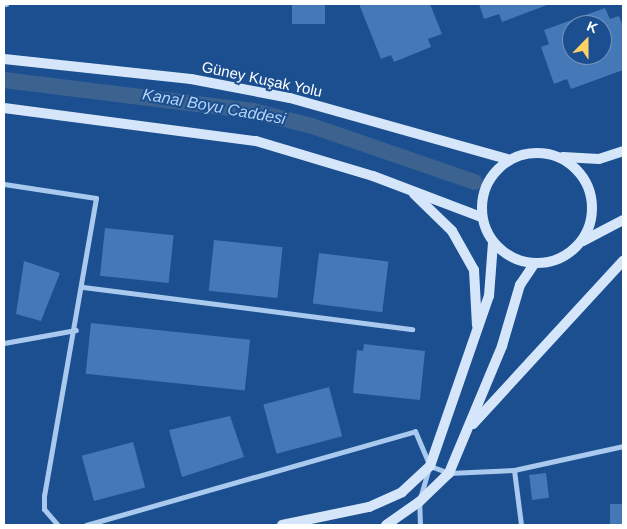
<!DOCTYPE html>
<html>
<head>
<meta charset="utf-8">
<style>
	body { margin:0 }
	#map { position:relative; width:627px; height:529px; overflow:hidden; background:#1b4f8f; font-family:Helvetica,sans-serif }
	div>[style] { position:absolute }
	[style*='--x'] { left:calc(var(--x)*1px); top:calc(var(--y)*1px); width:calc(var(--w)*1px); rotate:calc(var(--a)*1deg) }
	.canal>* { height:16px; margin:-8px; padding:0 8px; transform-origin:8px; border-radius:8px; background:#3c6290 }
	.building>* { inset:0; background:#4478b7; transform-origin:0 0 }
	.minor>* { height:5px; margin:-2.5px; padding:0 2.5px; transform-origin:2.5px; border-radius:2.5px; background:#a9c9ee }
	.secondary>* { height:10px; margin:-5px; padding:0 5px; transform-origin:5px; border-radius:5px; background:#d6e6fa }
	.secondary>.ring { margin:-5px; padding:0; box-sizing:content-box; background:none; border:10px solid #d6e6fa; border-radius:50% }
	span { translate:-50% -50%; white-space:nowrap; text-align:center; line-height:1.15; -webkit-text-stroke:4px #1b4f8f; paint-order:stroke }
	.street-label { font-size:15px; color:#fff }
	.water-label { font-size:16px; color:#b5d3f5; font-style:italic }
	.frame { position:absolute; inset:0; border:5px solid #fff; pointer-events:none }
	.north { position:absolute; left:562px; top:15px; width:50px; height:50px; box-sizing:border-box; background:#1b4f8f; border:1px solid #7695bc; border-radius:50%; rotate:22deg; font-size:14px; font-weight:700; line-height:20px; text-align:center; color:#fff }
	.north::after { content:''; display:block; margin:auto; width:18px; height:22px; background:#ffd166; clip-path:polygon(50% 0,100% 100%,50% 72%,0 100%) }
</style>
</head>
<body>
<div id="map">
	<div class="canal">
		<i style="--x:4;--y:80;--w:251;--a:7.1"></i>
		<i style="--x:253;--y:111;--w:61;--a:14.3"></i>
		<i style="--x:312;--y:126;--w:172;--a:19"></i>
	</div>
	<div class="building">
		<i style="left:292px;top:4px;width:33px;height:20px"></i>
		<i style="clip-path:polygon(359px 4px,430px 4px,442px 34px,428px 39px,431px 47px,394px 62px,391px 55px,381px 59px)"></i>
		<i style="clip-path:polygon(479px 4px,547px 4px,547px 5px,502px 22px,499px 14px,484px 19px)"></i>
		<i style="clip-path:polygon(evenodd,605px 8px,610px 19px,619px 16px,623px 27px,623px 70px,571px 89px,567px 79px,554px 84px,541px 47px,549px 44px,544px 30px,605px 8px,572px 25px,602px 25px,602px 55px,572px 55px,572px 25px)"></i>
		<i style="left:105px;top:228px;width:69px;height:48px;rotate:6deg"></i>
		<i style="left:214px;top:240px;width:69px;height:51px;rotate:6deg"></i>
		<i style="left:319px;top:253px;width:70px;height:51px;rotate:7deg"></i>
		<i style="clip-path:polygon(24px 261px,60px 273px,41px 321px,16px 314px)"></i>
		<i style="left:91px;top:323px;width:160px;height:51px;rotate:6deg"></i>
		<i style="clip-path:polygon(364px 344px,425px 351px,420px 400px,353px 393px,357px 350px,363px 351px)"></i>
		<i style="left:329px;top:387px;width:51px;height:68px;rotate:75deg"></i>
		<i style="clip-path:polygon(230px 416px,244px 457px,182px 477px,169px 430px)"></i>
		<i style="left:133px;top:442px;width:47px;height:53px;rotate:75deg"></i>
		<i style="left:546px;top:473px;width:25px;height:17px;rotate:83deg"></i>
		<i style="left:610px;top:504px;width:13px;height:20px"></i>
	</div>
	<div class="minor">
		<i style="--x:4;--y:4;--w:2;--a:0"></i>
		<i style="--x:4;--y:184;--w:93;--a:8.7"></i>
		<i style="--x:96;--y:198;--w:302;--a:99.9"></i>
		<i style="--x:44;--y:495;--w:14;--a:90"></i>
		<i style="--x:44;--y:509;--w:21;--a:49"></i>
		<i style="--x:83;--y:287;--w:332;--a:7.3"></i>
		<i style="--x:4;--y:343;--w:73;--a:-10.2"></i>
		<i style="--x:514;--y:470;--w:55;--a:82.7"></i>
		<i style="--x:86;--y:525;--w:342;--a:-15.9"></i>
		<i style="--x:415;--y:431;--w:38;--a:67"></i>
		<i style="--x:430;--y:466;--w:20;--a:20"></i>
		<i style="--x:449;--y:473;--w:65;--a:-2.6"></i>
		<i style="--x:514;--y:470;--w:112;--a:-12.4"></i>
		<i style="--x:420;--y:525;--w:23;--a:-92"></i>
		<i style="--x:419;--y:502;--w:32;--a:-74"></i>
	</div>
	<div class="secondary">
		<i style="--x:4;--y:59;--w:188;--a:6.1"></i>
		<i style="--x:191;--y:79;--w:101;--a:10.9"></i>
		<i style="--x:290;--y:98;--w:225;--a:15.7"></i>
		<i style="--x:4;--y:108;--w:254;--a:7.5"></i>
		<i style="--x:256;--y:141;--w:122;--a:16.7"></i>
		<i style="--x:373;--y:176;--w:116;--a:20.8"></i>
		<i class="ring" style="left:482px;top:153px;width:100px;height:100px"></i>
		<i style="--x:563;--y:157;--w:36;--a:3"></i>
		<i style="--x:599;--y:159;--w:25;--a:-18"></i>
		<i style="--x:414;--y:194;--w:53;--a:44.2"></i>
		<i style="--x:452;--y:231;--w:45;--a:60.6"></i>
		<i style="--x:474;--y:270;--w:55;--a:86.9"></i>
		<i style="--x:583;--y:241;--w:45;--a:-27.7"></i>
		<i style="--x:473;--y:424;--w:222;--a:-47.4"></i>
		<i style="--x:282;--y:525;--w:89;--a:-11.7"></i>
		<i style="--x:369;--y:507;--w:36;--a:-24"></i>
		<i style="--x:402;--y:492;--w:38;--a:-43"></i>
		<i style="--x:430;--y:466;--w:180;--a:-70.9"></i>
		<i style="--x:489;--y:296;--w:53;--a:-85.7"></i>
		<i style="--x:386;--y:525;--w:40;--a:-34.9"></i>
		<i style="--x:419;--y:502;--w:42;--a:-44"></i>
		<i style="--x:449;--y:473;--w:138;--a:-67.3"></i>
		<i style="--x:502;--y:346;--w:64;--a:-73.6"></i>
		<i style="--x:520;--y:285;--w:25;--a:-56"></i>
	</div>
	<div class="street-label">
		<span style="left:262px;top:79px;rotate:12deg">Güney Kuşak Yolu</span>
	</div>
	<div class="water-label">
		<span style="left:214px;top:107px;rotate:10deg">Kanal Boyu Caddesi</span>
	</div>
	<div class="frame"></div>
	<div class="north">K</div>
</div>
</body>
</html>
